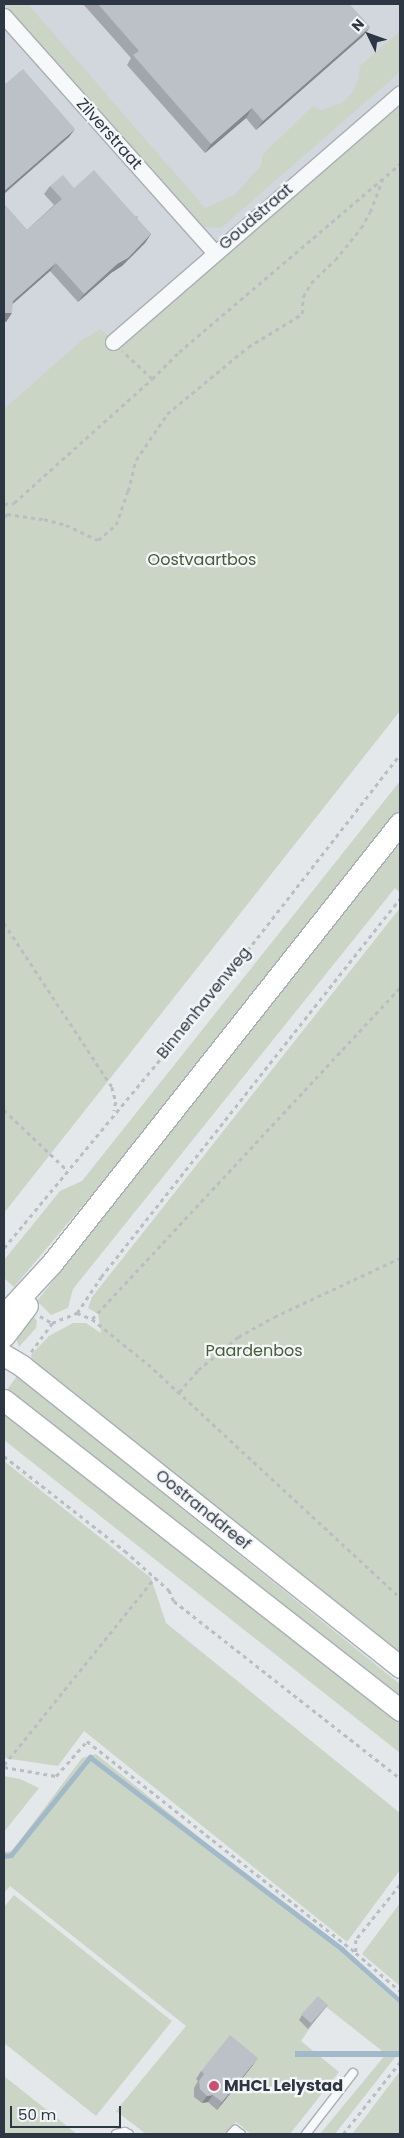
<!DOCTYPE html>
<html>
<head>
<meta charset="utf-8">
<style>
	body { margin:0 }
	#map { position:relative; width:404px; height:2138px; overflow:hidden; background:#e4e8eb; font-family:Poppins,sans-serif }
	div>[style] { position:absolute }
	[style*='--x'] { left:calc(var(--x)*1px); top:calc(var(--y)*1px); width:calc(var(--w)*1px); rotate:calc(var(--a)*1deg) }
	.built>* { inset:0; background:#d2d7dd }
	.green>* { inset:0; background:#cbd5c6 }
	.water>* { inset:0; background:#a2b9c9; transform-origin:0 0 }
	.stream>* { height:4.5px; margin:-2.25px; padding:0 2.25px; transform-origin:2.25px; border-radius:2.25px; background:#a2b9c9 }
	.path>* { height:2.5px; margin-top:-1.25px; transform-origin:0; background:repeating-linear-gradient(90deg,#babec2 0 4px,transparent 0 8px) }
	.roads { filter:drop-shadow(1px 0 #a9afb5) drop-shadow(-1px 0 #a9afb5) drop-shadow(0 1px #a9afb5) drop-shadow(0 -1px #a9afb5) }
	.service>* { height:8px; margin:-4px; padding:0 4px; transform-origin:4px; border-radius:4px; background:#f7f8f9 }
	.minor>* { height:15px; margin:-7.5px; padding:0 7.5px; transform-origin:7.5px; border-radius:7.5px; background:#f7f8f9 }
	.secondary>* { height:21px; margin:-10.5px; padding:0 10.5px; transform-origin:10.5px; border-radius:10.5px; background:#fff }
	.wall>* { inset:0; background:#a2a6ac }
	.shaded-wall>* { inset:0; background:#84878c }
	.building>* { inset:0; background:#bcc1c8; transform-origin:0 0 }
	.dots>* { width:14px; height:14px; translate:-50% -50%; box-sizing:border-box; border:2px solid #f4f6f8; border-radius:50% }
	span { translate:-50% -50%; white-space:nowrap; text-align:center; line-height:1.15; -webkit-text-stroke:4.5px #f4f6f8; paint-order:stroke }
	.street-label { font-size:16px; color:#2c3743 }
	.park-label { font-size:16px; color:#455e3a }
	.poi-label { font-size:16px; color:#2c3743; font-weight:700 }
	.left { translate:0 -50%; text-align:left }
	.frame { position:absolute; inset:0; border:5px solid #2c3743; pointer-events:none }
	.north { position:absolute; left:344px; top:10px; width:50px; height:50px; -webkit-text-stroke:4px #f4f6f8; paint-order:stroke; rotate:312deg; font-size:14px; font-weight:700; line-height:20px; text-align:center; color:#2c3743 }
	.north::after { content:''; display:block; margin:auto; width:18px; height:22px; background:#2c3743; clip-path:polygon(50% 0,100% 100%,50% 72%,0 100%) }
	.scale { position:absolute; left:10px; top:2106px; width:111px; height:22px; box-sizing:border-box; border:2px solid #2c3743; border-top:0; padding-left:6px; font-size:15px; line-height:18px; white-space:nowrap; color:#2c3743; -webkit-text-stroke:4px #f4f6f8; paint-order:stroke }
</style>
</head>
<body>
<div id="map">
	<div class="built">
		<i style="clip-path:polygon(4px 4px,400px 4px,400px 90px,282px 222px,112px 373px,4px 428px)"></i>
	</div>
	<div class="green">
		<i style="clip-path:polygon(4px 4px,28px 4px,205px 208px,234px 195px,261px 166px,263px 154px,313px 106px,321px 110px,342px 103px,354px 90px,358px 80px,360px 66px,400px 31px,400px 72px,221px 228px,202px 227px)"></i>
		<i style="clip-path:polygon(400px 104px,400px 711px,4px 1213px,4px 409px,82px 340px,101px 329px,120px 349px)"></i>
		<i style="clip-path:polygon(400px 781px,400px 809px,112px 1171px,14px 1287px,4px 1278px,4px 1260px,60px 1191px,82px 1181px)"></i>
		<i style="clip-path:polygon(400px 841px,400px 893px,395px 888px,73px 1289px,68px 1308px,51px 1315px,37px 1301px)"></i>
		<i style="clip-path:polygon(400px 908px,400px 1655px,32px 1360px,31px 1355px,49px 1336px,73px 1323px,86px 1323px,101px 1333px,98px 1314px,88px 1308px,92px 1297px)"></i>
		<i style="clip-path:polygon(30px 1312px,37px 1321px,36px 1328px,19px 1347px,16px 1338px)"></i>
		<i style="clip-path:polygon(17px 1376px,400px 1684px,400px 1708px,4px 1394px)"></i>
		<i style="clip-path:polygon(4px 1411px,400px 1719px,400px 1753px,4px 1440px)"></i>
		<i style="clip-path:polygon(4px 1461px,151px 1578px,166px 1623px,400px 1813px,400px 1870px,347px 1942px,84px 1731px,58px 1766px,4px 1758px)"></i>
		<i style="clip-path:polygon(96px 1754px,340px 1951px,400px 2004px,400px 2051px,335px 2134px,320px 2134px,386px 2054px,325px 2006px,301px 2041px,339px 2072px,290px 2134px,251px 2134px,236px 2122px,225px 2134px,146px 2134px,116px 2111px,186px 2026px,10px 1886px,4px 1893px,4px 1852px,12px 1851px,82px 1758px)"></i>
		<i style="clip-path:polygon(4px 1776px,20px 1779px,39px 1788px,4px 1832px)"></i>
		<i style="clip-path:polygon(14px 1895px,172px 2021px,96px 2116px,4px 2043px,4px 1907px)"></i>
		<i style="clip-path:polygon(400px 1903px,400px 1986px,362px 1954px)"></i>
		<i style="clip-path:polygon(400px 2071px,400px 2134px,352px 2134px,360px 2124px)"></i>
		<i style="clip-path:polygon(4px 2076px,77px 2134px,4px 2134px)"></i>
	</div>
	<div class="water">
		<i style="clip-path:polygon(343px 1947px,400px 1998px,400px 2004px,340px 1951px)"></i>
		<i style="left:400px;top:2051px;width:6px;height:105px;rotate:90deg"></i>
	</div>
	<div class="stream">
		<i style="--x:4;--y:1856;--w:7;--a:-8"></i>
		<i style="--x:11;--y:1855;--w:126;--a:-51.1"></i>
		<i style="--x:90;--y:1757;--w:317;--a:37.3"></i>
	</div>
	<div class="path">
		<i style="--x:152;--y:379;--w:38;--a:-45"></i>
		<i style="--x:179;--y:352;--w:290;--a:-40.4"></i>
		<i style="--x:4;--y:504;--w:10;--a:-6"></i>
		<i style="--x:14;--y:503;--w:16;--a:-43"></i>
		<i style="--x:26;--y:492;--w:169;--a:-41.9"></i>
		<i style="--x:152;--y:379;--w:41;--a:-137"></i>
		<i style="--x:4;--y:517;--w:4;--a:-45"></i>
		<i style="--x:7;--y:514;--w:37;--a:8"></i>
		<i style="--x:44;--y:519;--w:23;--a:15"></i>
		<i style="--x:66;--y:525;--w:35;--a:25"></i>
		<i style="--x:98;--y:540;--w:23;--a:-40"></i>
		<i style="--x:116;--y:525;--w:36;--a:-71"></i>
		<i style="--x:128;--y:491;--w:32;--a:-76"></i>
		<i style="--x:136;--y:460;--w:55;--a:-56"></i>
		<i style="--x:167;--y:414;--w:105;--a:-39.6"></i>
		<i style="--x:248;--y:347;--w:63;--a:-31.4"></i>
		<i style="--x:302;--y:314;--w:17;--a:-87"></i>
		<i style="--x:303;--y:297;--w:16;--a:-60"></i>
		<i style="--x:311;--y:283;--w:33;--a:-44"></i>
		<i style="--x:335;--y:260;--w:41;--a:-50.9"></i>
		<i style="--x:361;--y:228;--w:18;--a:-61"></i>
		<i style="--x:370;--y:212;--w:34;--a:-69"></i>
		<i style="--x:4;--y:923;--w:196;--a:56.6"></i>
		<i style="--x:112;--y:1087;--w:16;--a:75"></i>
		<i style="--x:116;--y:1102;--w:9;--a:103"></i>
		<i style="--x:4;--y:1110;--w:87;--a:43.6"></i>
		<i style="--x:4;--y:1248;--w:320;--a:-50.4"></i>
		<i style="--x:208;--y:1001;--w:313;--a:-52.1"></i>
		<i style="--x:77;--y:1313;--w:43;--a:-56.3"></i>
		<i style="--x:101;--y:1277;--w:482;--a:-51.7"></i>
		<i style="--x:40;--y:1316;--w:14;--a:30"></i>
		<i style="--x:92;--y:1319;--w:453;--a:-47.1"></i>
		<i style="--x:31;--y:1352;--w:36;--a:-54"></i>
		<i style="--x:52;--y:1323;--w:27;--a:-22"></i>
		<i style="--x:77;--y:1313;--w:16;--a:22"></i>
		<i style="--x:92;--y:1319;--w:72;--a:38.8"></i>
		<i style="--x:148;--y:1364;--w:343;--a:42.8"></i>
		<i style="--x:179;--y:1392;--w:29;--a:-49"></i>
		<i style="--x:198;--y:1370;--w:52;--a:-39.5"></i>
		<i style="--x:238;--y:1337;--w:41;--a:-29.1"></i>
		<i style="--x:274;--y:1317;--w:139;--a:-25.1"></i>
		<i style="--x:4;--y:1456;--w:154;--a:38.1"></i>
		<i style="--x:125;--y:1551;--w:59;--a:41.6"></i>
		<i style="--x:169;--y:1590;--w:12;--a:66"></i>
		<i style="--x:174;--y:1601;--w:287;--a:38.1"></i>
		<i style="--x:4;--y:1765;--w:241;--a:-51.2"></i>
		<i style="--x:4;--y:1767;--w:53;--a:9.8"></i>
		<i style="--x:56;--y:1776;--w:47;--a:-48.5"></i>
		<i style="--x:87;--y:1741;--w:342;--a:38.2"></i>
		<i style="--x:400;--y:1885;--w:70;--a:128.7"></i>
		<i style="--x:356;--y:1940;--w:13;--a:90"></i>
		<i style="--x:356;--y:1953;--w:58;--a:40.8"></i>
		<i style="--x:343;--y:2134;--w:92;--a:-51.6"></i>
	</div>
	<div class="roads">
		<div class="service">
			<i style="--x:116;--y:2134;--w:9;--a:-13"></i>
			<i style="--x:125;--y:2132;--w:4;--a:27"></i>
			<i style="--x:231;--y:2134;--w:6;--a:-45"></i>
			<i style="--x:235;--y:2130;--w:7;--a:34"></i>
			<i style="--x:306;--y:2134;--w:77;--a:-52.4"></i>
		</div>
		<div class="minor">
			<i style="--x:4;--y:16;--w:317;--a:48.3"></i>
			<i style="--x:113;--y:342;--w:380;--a:-40.9"></i>
		</div>
		<div class="secondary">
			<i style="--x:4;--y:1315;--w:71;--a:-47.3"></i>
			<i style="--x:52;--y:1263;--w:561;--a:-51.66"></i>
			<i style="--x:4;--y:1336;--w:38;--a:-53"></i>
			<i style="--x:4;--y:1355;--w:21;--a:31"></i>
			<i style="--x:22;--y:1366;--w:483;--a:38.5"></i>
			<i style="--x:4;--y:1400;--w:503;--a:38.05"></i>
		</div>
	</div>
	<div class="wall">
		<i style="clip-path:polygon(83px 4px,349px 4px,370px 27px,363px 36px,256px 130px,246px 118px,205px 153px,127px 65px,131px 58px)"></i>
		<i style="clip-path:polygon(50px 186px,74px 188px,138px 220px,151px 234px,145px 243px,122px 266px,111px 273px,78px 302px,50px 271px,12px 304px,6px 322px,4px 321px,4px 204px,27px 230px,54px 205px,44px 194px)"></i>
		<i style="clip-path:polygon(328px 2005px,308px 2029px,299px 2020px,302px 2015px)"></i>
		<i style="clip-path:polygon(253px 2065px,217px 2110px,208px 2102px,202px 2103px,194px 2097px,194px 2088px,198px 2081px,196px 2079px,201px 2071px)"></i>
	</div>
	<div class="shaded-wall">
		<i style="clip-path:polygon(370px 27px,363px 36px,256px 130px,263px 121px)"></i>
		<i style="clip-path:polygon(252px 108px,246px 118px,205px 153px,211px 144px)"></i>
		<i style="clip-path:polygon(75px 129px,69px 137px,4px 194px,4px 191px)"></i>
		<i style="clip-path:polygon(151px 234px,145px 243px,122px 266px,111px 273px,78px 302px,84px 294px)"></i>
		<i style="clip-path:polygon(56px 263px,50px 271px,7px 309px,13px 301px)"></i>
		<i style="clip-path:polygon(4px 313px,12px 313px,6px 322px,4px 321px)"></i>
		<i style="clip-path:polygon(258px 2058px,253px 2065px,217px 2110px,222px 2102px)"></i>
		<i style="clip-path:polygon(213px 2095px,208px 2102px,202px 2103px,207px 2096px)"></i>
	</div>
	<div class="building">
		<i style="clip-path:polygon(98px 4px,349px 4px,370px 27px,263px 121px,252px 108px,211px 144px,133px 55px,139px 51px)"></i>
		<i style="clip-path:polygon(23px 69px,75px 129px,4px 191px,4px 85px)"></i>
		<i style="clip-path:polygon(94px 170px,135px 216px,138px 216px,138px 220px,151px 234px,128px 258px,117px 264px,84px 294px,56px 263px,13px 301px,12px 313px,4px 313px,4px 204px,27px 230px,62px 199px,50px 186px,63px 175px,74px 188px)"></i>
		<i style="left:318px;top:1996px;width:13px;height:25px;rotate:42deg"></i>
		<i style="clip-path:polygon(230px 2035px,258px 2058px,222px 2102px,213px 2095px,207px 2096px,200px 2089px,199px 2081px,204px 2074px,201px 2071px)"></i>
	</div>
	<div class="dots">
		<i style="left:214px;top:2086px;background:#c85270"></i>
	</div>
	<div class="street-label">
		<span style="left:109px;top:134px;rotate:48deg">Zilverstraat</span>
		<span style="left:256px;top:217px;rotate:-41deg">Goudstraat</span>
		<span style="left:204px;top:1003px;rotate:-51deg">Binnenhavenweg</span>
		<span style="left:203px;top:1510px;rotate:39deg">Oostranddreef</span>
	</div>
	<div class="park-label">
		<span style="left:202px;top:560px">Oostvaartbos</span>
		<span style="left:254px;top:1351px">Paardenbos</span>
	</div>
	<div class="poi-label">
		<span class="left" style="left:224px;top:2086px">MHCL Lelystad</span>
	</div>
	<div class="frame"></div>
	<div class="north">N</div>
	<div class="scale">50 m</div>
</div>
</body>
</html>
